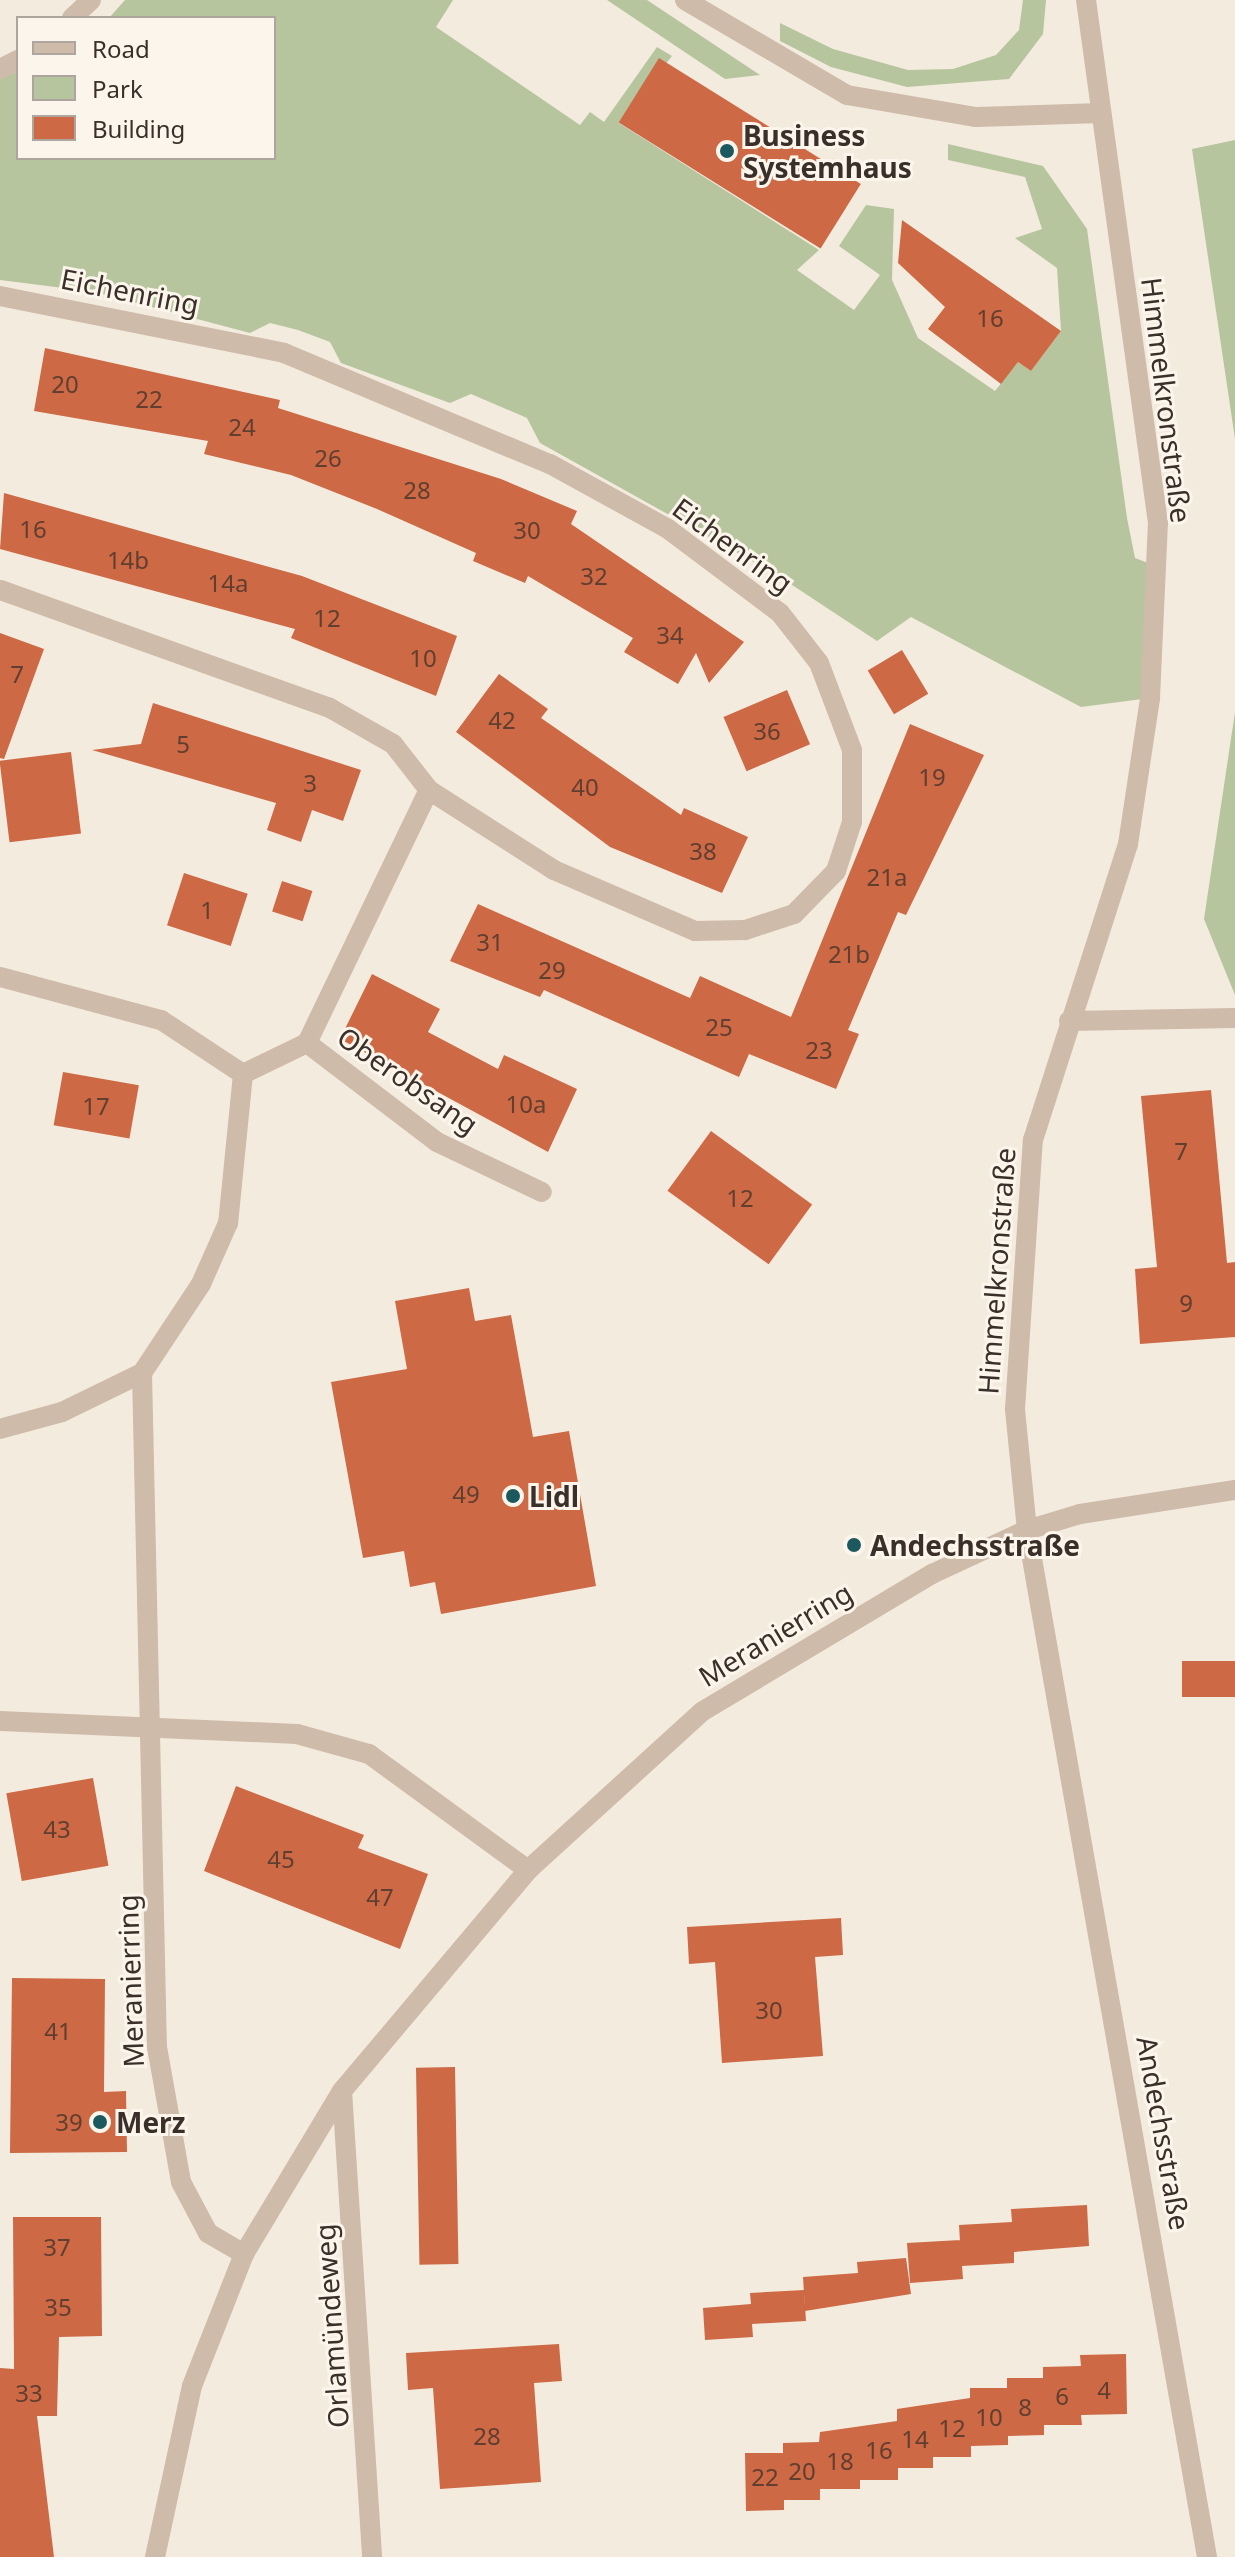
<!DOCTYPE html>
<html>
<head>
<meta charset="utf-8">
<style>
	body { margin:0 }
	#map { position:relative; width:1235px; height:2557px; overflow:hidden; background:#f4ebdf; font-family:"Noto Sans",sans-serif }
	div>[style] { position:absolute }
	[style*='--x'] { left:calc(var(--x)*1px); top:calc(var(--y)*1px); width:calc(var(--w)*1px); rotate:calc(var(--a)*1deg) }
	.green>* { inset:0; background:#b6c59d }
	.building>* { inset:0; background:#cd6944; transform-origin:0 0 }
	.minor>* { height:20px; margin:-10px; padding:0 10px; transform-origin:10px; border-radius:10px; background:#cebba9 }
	.tertiary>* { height:20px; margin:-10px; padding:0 10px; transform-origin:10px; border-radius:10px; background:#cebba9 }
	.dots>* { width:22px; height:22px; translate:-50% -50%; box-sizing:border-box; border:4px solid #fbf5ec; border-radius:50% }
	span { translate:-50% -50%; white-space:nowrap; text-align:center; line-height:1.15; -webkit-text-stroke:6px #fbf5ec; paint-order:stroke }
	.number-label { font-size:24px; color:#603e30 }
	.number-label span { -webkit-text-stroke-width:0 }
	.poi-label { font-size:28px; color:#3b2f29; font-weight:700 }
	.left { translate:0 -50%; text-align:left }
	.street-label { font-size:28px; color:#3b2f29 }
	.legend { position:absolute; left:16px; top:16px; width:260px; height:144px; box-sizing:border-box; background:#fbf5ec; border:2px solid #aea69e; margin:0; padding:10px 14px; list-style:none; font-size:24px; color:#3b2f29 }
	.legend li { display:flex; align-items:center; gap:16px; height:40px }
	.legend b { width:40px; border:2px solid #aea69e }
</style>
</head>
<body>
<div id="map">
	<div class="green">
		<i style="clip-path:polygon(125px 0,453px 0,436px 27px,580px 125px,590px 112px,604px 122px,657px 47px,672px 56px,619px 123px,819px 250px,797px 270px,854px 310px,880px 275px,839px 246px,866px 205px,894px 209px,892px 280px,918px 338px,995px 391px,1018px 362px,1031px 371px,1061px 331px,1057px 268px,1015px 238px,1042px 229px,1025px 177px,948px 160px,948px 144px,1043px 166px,1087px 229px,1127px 518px,1135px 558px,1156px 566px,1150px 698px,1081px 707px,911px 617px,877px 641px,777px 575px,540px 443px,527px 418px,471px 394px,450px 403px,341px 363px,330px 342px,298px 330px,270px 323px,250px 333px,95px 292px,0 280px,0 79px,18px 71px,18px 158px,274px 158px,274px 18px,109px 18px)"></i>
		<i style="clip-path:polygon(607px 0,647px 0,760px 75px,725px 79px)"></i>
		<i style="clip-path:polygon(1023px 0,1046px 0,1043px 34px,1009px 79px,907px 87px,831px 67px,780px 41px,780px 23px,833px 49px,908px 70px,953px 69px,996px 55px,1019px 30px)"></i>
		<i style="clip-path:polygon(1235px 140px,1235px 439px,1192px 149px)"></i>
		<i style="clip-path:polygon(1235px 712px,1235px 995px,1204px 919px)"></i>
	</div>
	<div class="building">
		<i style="left:659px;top:58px;width:238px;height:76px;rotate:32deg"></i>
		<i style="clip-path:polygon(902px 220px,1061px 331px,1031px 371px,1018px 362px,1001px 384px,928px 329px,945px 307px,898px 263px)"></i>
		<i style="clip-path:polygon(45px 348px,280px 400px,278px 408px,501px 479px,577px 511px,571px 524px,744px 642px,709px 683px,696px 653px,678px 684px,624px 652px,633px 638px,528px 576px,525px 583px,473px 561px,476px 553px,377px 509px,291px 475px,204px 454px,208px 441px,34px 411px)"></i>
		<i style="clip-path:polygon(4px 493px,302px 576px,457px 636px,436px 696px,291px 638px,295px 629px,0 549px)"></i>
		<i style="clip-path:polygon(0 633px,44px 649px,4px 759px,0 758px)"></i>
		<i style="left:902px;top:650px;width:51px;height:40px;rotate:59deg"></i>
		<i style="clip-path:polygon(499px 674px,548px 709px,541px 718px,681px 815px,684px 808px,748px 837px,722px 893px,610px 847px,456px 732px)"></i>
		<i style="left:787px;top:690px;width:59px;height:69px;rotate:67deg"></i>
		<i style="clip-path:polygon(153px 703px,361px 770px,343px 821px,312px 810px,301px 842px,267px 830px,276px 803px,92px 750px,141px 744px)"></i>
		<i style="clip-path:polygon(910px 724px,984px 755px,906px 915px,898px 912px,848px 1030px,859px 1034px,836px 1089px,749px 1054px,739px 1077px,544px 990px,540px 997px,450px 961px,478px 904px,690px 998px,700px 976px,791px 1017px)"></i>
		<i style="left:71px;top:752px;width:82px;height:72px;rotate:83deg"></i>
		<i style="left:184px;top:873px;width:67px;height:55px;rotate:18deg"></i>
		<i style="left:282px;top:881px;width:32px;height:32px;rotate:18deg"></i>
		<i style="clip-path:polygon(372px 974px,440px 1009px,428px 1032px,498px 1069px,504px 1055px,577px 1089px,548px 1152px,340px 1039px)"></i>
		<i style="left:63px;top:1072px;width:77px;height:54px;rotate:10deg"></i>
		<i style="clip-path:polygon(1211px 1090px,1227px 1263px,1235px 1262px,1235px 1337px,1140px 1344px,1135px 1269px,1157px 1267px,1141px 1096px)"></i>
		<i style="left:711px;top:1131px;width:125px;height:74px;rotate:36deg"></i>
		<i style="clip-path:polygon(469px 1288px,475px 1321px,511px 1315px,533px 1437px,569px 1431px,596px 1586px,441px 1614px,435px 1582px,410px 1587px,404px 1551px,363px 1558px,331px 1382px,407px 1369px,395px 1301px)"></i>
		<i style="left:1235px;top:1661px;width:36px;height:53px;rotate:90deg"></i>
		<i style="left:93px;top:1778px;width:89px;height:88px;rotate:80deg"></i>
		<i style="clip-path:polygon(236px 1786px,364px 1835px,358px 1848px,428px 1874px,400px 1949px,204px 1871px)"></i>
		<i style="clip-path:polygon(841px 1918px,843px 1955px,815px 1957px,823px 2056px,722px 2063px,715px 1962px,689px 1964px,687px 1927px)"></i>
		<i style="clip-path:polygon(12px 1978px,105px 1979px,104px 2092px,126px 2091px,127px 2152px,10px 2153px)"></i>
		<i style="left:455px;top:2067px;width:197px;height:39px;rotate:89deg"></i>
		<i style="clip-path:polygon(1087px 2205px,1089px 2246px,1014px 2252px,1014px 2263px,962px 2266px,963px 2279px,910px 2283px,907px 2243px,960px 2240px,961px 2258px,959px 2225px,1012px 2222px,1011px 2209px)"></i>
		<i style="clip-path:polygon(13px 2217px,101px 2217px,102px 2336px,59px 2337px,57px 2416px,37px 2416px,54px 2557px,0 2557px,0 2368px,14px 2369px)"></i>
		<i style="clip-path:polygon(906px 2258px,911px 2294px,805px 2311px,803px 2277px,858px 2273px,857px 2262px)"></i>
		<i style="clip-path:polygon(804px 2290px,806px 2321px,752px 2324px,753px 2337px,705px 2340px,703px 2308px,751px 2304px,750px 2293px)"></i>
		<i style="clip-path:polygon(559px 2344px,562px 2381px,534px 2383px,541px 2482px,440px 2489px,433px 2388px,408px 2390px,406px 2353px)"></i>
		<i style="clip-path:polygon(1126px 2354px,1127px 2414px,1081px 2415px,1082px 2425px,1044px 2425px,1044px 2435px,1008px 2436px,1008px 2445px,971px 2446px,971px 2457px,933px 2457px,933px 2468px,898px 2468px,898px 2480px,860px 2480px,860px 2489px,820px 2489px,820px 2500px,784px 2500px,784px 2510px,746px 2511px,745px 2453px,783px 2453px,783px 2443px,819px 2442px,820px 2432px,897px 2421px,897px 2409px,970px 2398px,970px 2388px,1007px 2388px,1007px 2378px,1043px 2378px,1043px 2367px,1081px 2366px,1080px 2355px)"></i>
	</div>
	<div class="minor">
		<i style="--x:685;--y:0;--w:188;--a:30.4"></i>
		<i style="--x:847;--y:95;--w:131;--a:9.7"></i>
		<i style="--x:976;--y:117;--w:125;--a:-1.8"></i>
		<i style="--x:72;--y:18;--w:26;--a:-43"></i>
		<i style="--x:0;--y:69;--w:20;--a:-27"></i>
		<i style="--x:0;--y:296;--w:290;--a:11.3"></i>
		<i style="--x:284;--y:353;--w:288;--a:22.7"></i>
		<i style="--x:550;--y:464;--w:135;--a:28.8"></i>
		<i style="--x:668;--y:529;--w:140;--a:36.9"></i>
		<i style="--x:780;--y:613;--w:63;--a:52"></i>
		<i style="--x:819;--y:663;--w:93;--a:69.2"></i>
		<i style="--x:852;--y:750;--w:72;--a:90"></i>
		<i style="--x:852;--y:822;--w:52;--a:108.1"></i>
		<i style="--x:836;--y:871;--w:60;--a:134.3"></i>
		<i style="--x:794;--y:914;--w:52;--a:161.9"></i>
		<i style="--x:745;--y:930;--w:50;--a:178.9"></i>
		<i style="--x:695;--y:931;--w:154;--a:-156.6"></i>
		<i style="--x:554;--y:870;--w:148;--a:-147.4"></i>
		<i style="--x:429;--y:790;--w:58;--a:-128"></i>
		<i style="--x:393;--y:744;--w:73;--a:-150.3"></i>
		<i style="--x:330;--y:708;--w:350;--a:-160.3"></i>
		<i style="--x:0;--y:977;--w:167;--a:15"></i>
		<i style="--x:161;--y:1020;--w:98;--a:33.4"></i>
		<i style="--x:243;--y:1074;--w:150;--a:95.7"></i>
		<i style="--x:228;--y:1223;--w:67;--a:113.9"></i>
		<i style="--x:201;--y:1284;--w:107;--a:123.5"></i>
		<i style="--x:142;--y:1373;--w:89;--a:154"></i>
		<i style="--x:62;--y:1412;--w:64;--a:164.7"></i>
		<i style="--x:1069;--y:1021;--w:166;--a:-1"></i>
		<i style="--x:307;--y:1043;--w:281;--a:-64.3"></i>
		<i style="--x:307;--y:1043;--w:163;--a:37.3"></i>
		<i style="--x:437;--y:1142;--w:116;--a:25.5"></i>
		<i style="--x:243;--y:1074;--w:71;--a:-25.8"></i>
		<i style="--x:142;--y:1373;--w:674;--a:88.73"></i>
		<i style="--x:157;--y:2047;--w:137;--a:79.9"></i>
		<i style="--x:181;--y:2182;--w:58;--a:62.1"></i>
		<i style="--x:208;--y:2233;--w:42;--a:30.3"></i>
		<i style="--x:1027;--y:1530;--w:1043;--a:80.06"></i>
		<i style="--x:0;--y:1721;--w:297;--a:2.5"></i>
		<i style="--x:297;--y:1734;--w:75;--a:15.5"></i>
		<i style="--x:369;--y:1754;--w:197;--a:36.1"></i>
		<i style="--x:342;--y:2091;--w:467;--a:86.3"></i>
	</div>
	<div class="tertiary">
		<i style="--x:1027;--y:1530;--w:122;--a:-95.7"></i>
		<i style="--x:1015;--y:1409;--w:270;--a:-86.2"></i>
		<i style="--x:1033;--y:1140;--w:311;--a:-72.2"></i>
		<i style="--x:1128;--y:844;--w:148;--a:-81.4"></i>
		<i style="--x:1150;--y:698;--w:175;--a:-87.4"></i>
		<i style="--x:1158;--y:523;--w:528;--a:-97.84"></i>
		<i style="--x:155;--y:2557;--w:175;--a:-77.8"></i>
		<i style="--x:192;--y:2386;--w:142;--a:-68.5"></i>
		<i style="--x:244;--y:2254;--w:190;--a:-59"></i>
		<i style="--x:342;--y:2091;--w:289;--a:-49.9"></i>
		<i style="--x:528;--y:1870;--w:236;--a:-42.3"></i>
		<i style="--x:703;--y:1711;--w:267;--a:-30.9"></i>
		<i style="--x:932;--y:1574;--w:105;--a:-24.9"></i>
		<i style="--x:1027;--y:1530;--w:55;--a:-16.8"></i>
		<i style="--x:1080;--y:1514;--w:157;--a:-8.8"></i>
	</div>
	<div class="dots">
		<i style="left:727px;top:151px;background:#1c595f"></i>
		<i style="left:513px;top:1496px;background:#1c595f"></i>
		<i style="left:854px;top:1545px;background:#1c595f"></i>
		<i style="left:100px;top:2122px;background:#1c595f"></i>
	</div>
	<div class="number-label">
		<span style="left:990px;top:318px">16</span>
		<span style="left:65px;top:384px">20</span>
		<span style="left:149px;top:399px">22</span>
		<span style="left:242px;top:427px">24</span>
		<span style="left:328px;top:458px">26</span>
		<span style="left:417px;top:490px">28</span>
		<span style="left:33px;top:529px">16</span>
		<span style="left:527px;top:530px">30</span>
		<span style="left:128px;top:560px">14b</span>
		<span style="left:594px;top:576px">32</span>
		<span style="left:228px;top:583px">14a</span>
		<span style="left:327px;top:618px">12</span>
		<span style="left:670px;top:635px">34</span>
		<span style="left:423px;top:658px">10</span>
		<span style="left:17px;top:674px">7</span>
		<span style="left:502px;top:720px">42</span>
		<span style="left:767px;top:731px">36</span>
		<span style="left:183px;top:744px">5</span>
		<span style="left:932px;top:777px">19</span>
		<span style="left:310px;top:783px">3</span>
		<span style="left:585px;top:787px">40</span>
		<span style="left:703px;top:851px">38</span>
		<span style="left:887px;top:877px">21a</span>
		<span style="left:207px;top:910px">1</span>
		<span style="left:490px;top:942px">31</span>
		<span style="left:849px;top:954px">21b</span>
		<span style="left:552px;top:970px">29</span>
		<span style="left:719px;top:1027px">25</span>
		<span style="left:819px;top:1050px">23</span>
		<span style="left:526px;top:1104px">10a</span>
		<span style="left:96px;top:1106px">17</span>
		<span style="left:1181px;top:1151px">7</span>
		<span style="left:740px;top:1198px">12</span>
		<span style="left:1186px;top:1303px">9</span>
		<span style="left:466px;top:1494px">49</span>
		<span style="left:57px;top:1829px">43</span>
		<span style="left:281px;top:1859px">45</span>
		<span style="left:380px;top:1897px">47</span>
		<span style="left:769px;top:2010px">30</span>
		<span style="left:58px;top:2031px">41</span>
		<span style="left:69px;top:2122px">39</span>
		<span style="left:57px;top:2247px">37</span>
		<span style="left:58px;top:2307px">35</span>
		<span style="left:1104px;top:2390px">4</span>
		<span style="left:29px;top:2393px">33</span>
		<span style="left:1062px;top:2396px">6</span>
		<span style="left:1025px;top:2407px">8</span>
		<span style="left:989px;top:2417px">10</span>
		<span style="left:952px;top:2428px">12</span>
		<span style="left:487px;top:2436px">28</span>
		<span style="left:915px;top:2439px">14</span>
		<span style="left:879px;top:2450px">16</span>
		<span style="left:840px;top:2461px">18</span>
		<span style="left:802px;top:2471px">20</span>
		<span style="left:765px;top:2477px">22</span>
	</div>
	<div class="poi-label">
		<span class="left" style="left:743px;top:151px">Business<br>Systemhaus</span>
		<span class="left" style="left:529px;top:1496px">Lidl</span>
		<span class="left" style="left:870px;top:1545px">Andechsstraße</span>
		<span class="left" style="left:116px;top:2122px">Merz</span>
	</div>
	<div class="street-label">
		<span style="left:130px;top:291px;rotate:11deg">Eichenring</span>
		<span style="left:1167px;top:400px;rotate:83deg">Himmelkronstraße</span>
		<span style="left:733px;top:545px;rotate:36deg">Eichenring</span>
		<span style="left:408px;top:1080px;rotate:35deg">Oberobsang</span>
		<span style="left:996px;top:1271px;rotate:-86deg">Himmelkronstraße</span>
		<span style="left:775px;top:1634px;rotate:-31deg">Meranierring</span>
		<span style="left:130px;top:1981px;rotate:-92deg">Meranierring</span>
		<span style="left:1164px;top:2133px;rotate:80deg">Andechsstraße</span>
		<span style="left:331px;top:2326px;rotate:-94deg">Orlamündeweg</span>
	</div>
	<ul class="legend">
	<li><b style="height:10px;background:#cebba9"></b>Road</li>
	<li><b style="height:22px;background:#b6c59d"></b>Park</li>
	<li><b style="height:22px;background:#cd6944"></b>Building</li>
	</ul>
</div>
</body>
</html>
